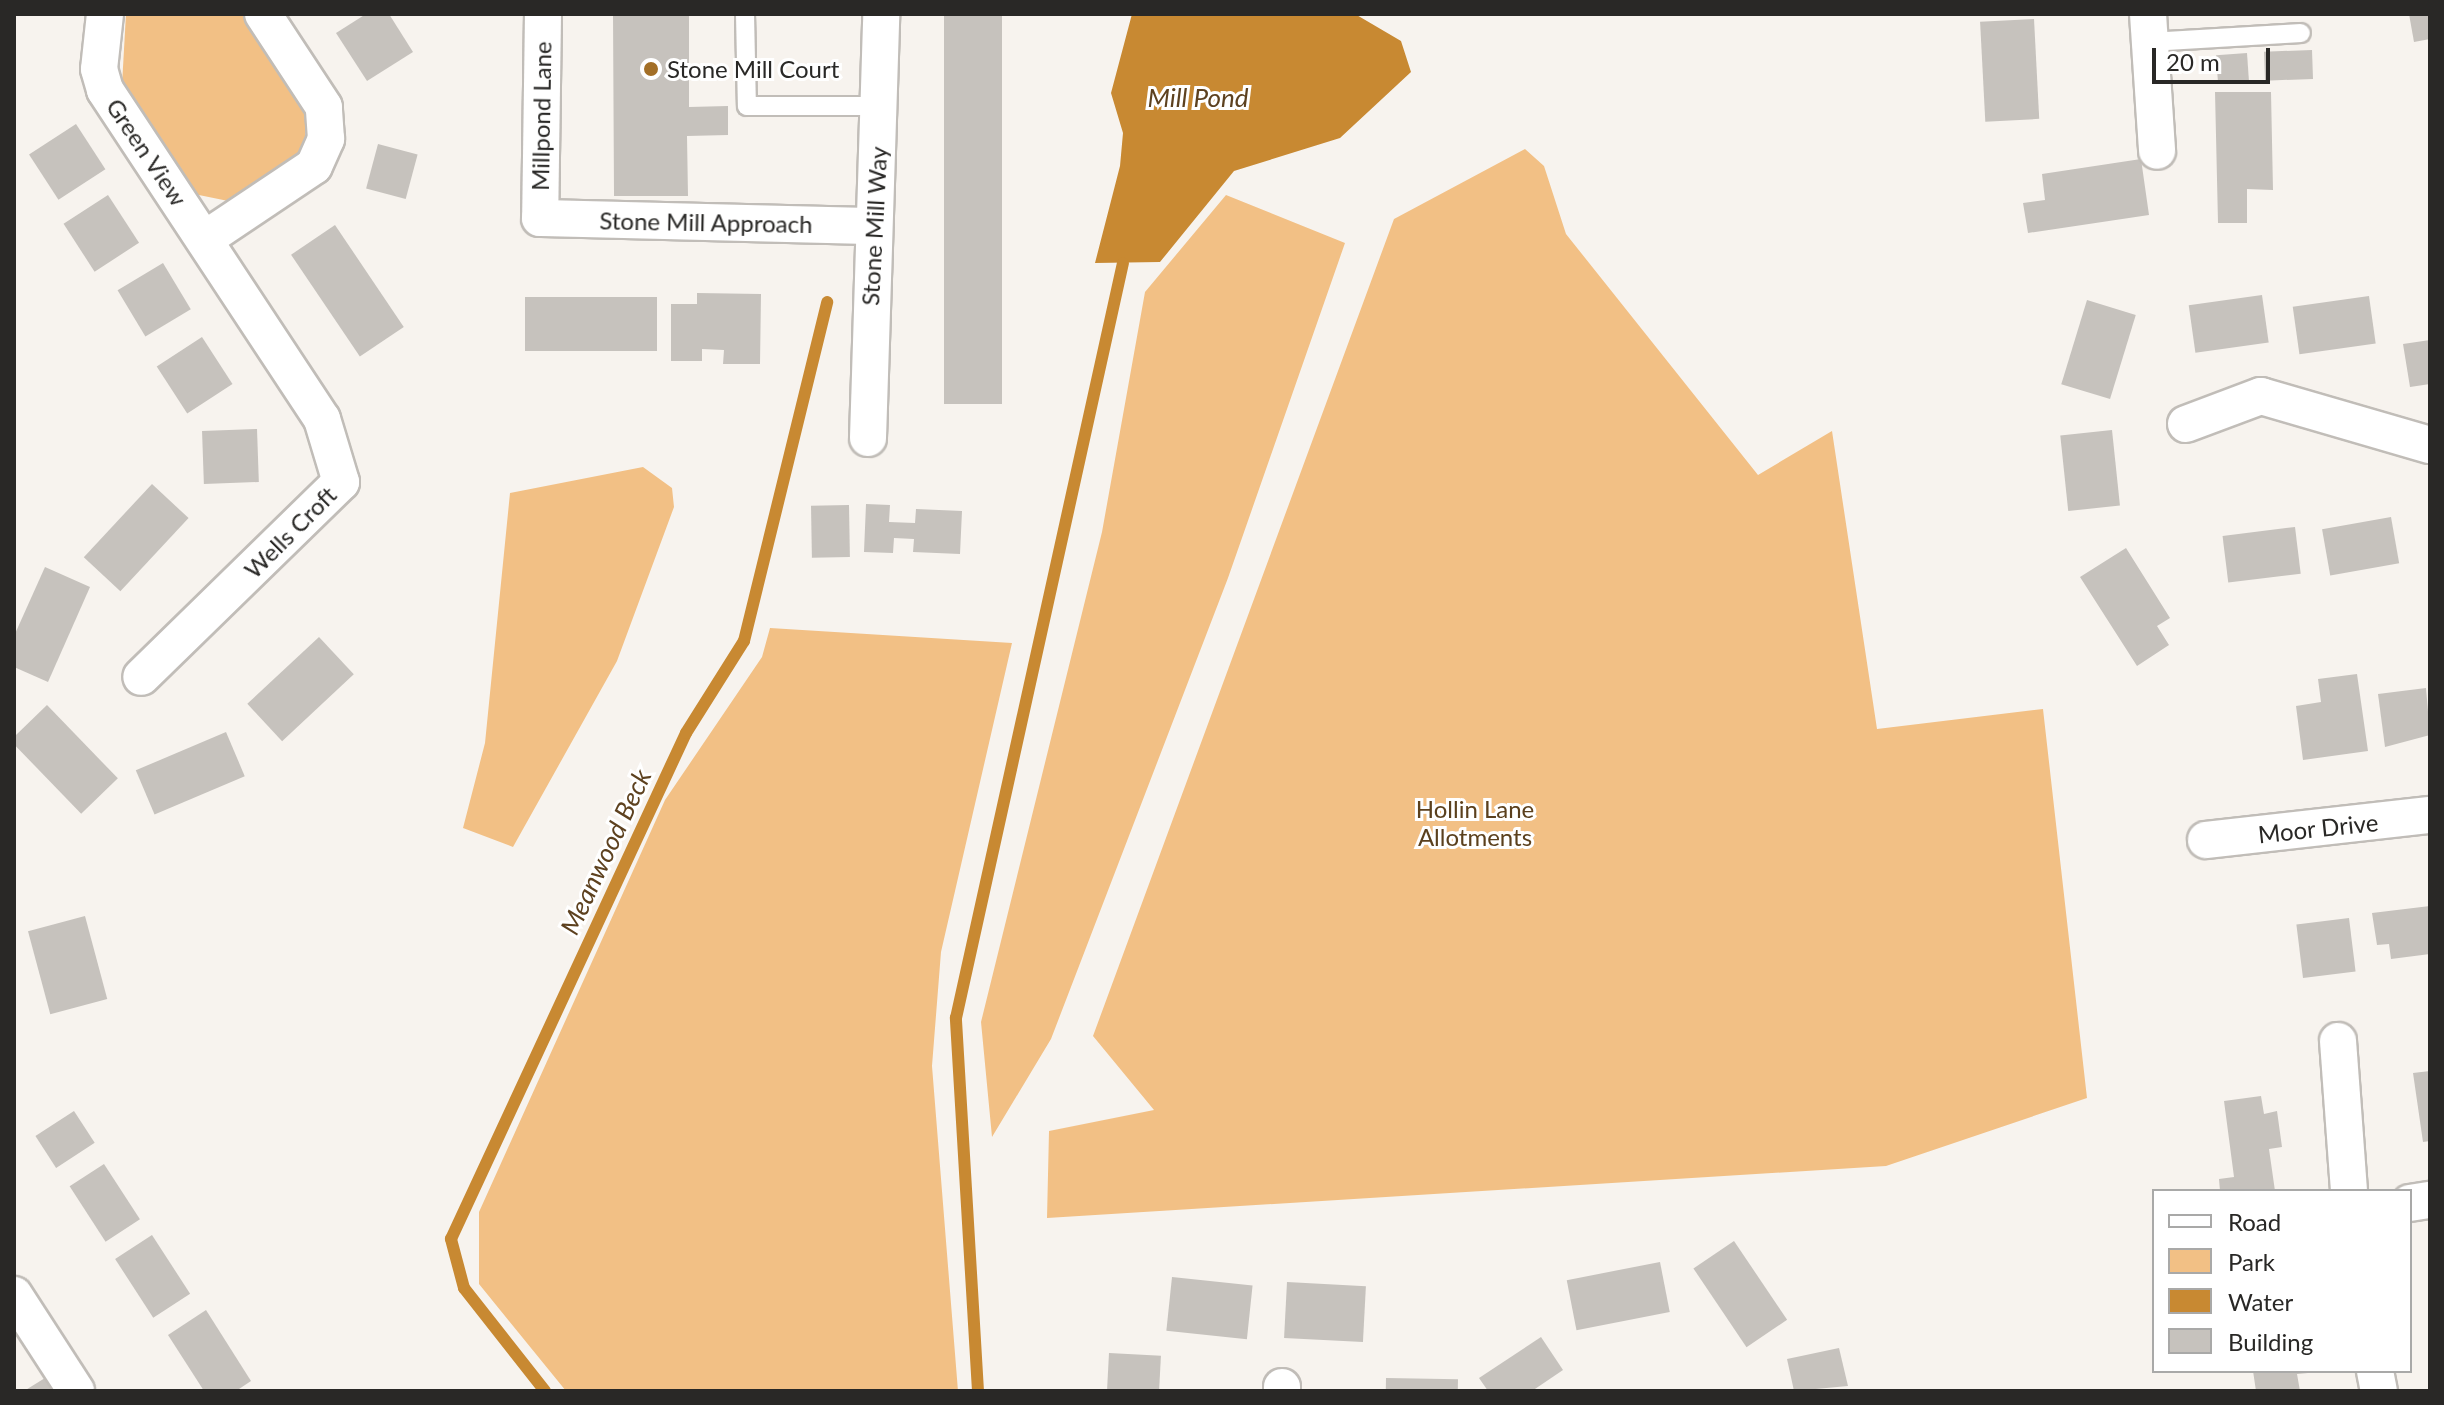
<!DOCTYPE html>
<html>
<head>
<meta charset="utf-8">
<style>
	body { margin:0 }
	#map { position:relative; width:2444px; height:1405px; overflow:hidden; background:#f7f3ee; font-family:Lato,sans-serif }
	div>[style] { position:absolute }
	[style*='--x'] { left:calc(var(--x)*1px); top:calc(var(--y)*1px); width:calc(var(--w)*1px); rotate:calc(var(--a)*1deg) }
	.green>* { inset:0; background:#f2c085 }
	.water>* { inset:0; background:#c88932 }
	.stream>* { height:12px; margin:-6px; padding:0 6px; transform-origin:6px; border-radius:6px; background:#c88932 }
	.building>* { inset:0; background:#c6c2bd; transform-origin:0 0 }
	.roads { filter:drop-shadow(2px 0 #c1bdb8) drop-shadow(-2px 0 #c1bdb8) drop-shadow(0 2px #c1bdb8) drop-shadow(0 -2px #c1bdb8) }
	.service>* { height:18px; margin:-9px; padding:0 9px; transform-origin:9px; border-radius:9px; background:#fff }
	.minor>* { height:36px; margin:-18px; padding:0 18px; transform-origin:18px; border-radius:18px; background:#fff }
	.dots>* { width:22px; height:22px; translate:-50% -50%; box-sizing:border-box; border:4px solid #fff; border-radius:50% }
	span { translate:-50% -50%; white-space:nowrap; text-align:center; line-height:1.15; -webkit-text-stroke:6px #fff; paint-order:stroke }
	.poi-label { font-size:24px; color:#292826 }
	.left { translate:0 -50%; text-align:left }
	.street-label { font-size:24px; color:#292826 }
	.park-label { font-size:24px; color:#5b401d }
	.water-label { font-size:26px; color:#5d411f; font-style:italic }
	.frame { position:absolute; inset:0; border:16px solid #292826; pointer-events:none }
	.legend { position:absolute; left:2152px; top:1189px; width:260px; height:184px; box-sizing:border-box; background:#fff; border:2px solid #a9a9a8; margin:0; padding:10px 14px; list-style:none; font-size:24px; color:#292826 }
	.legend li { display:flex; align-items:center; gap:16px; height:40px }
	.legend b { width:40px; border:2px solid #a9a9a8 }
	.scale { position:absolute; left:2152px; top:48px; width:118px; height:36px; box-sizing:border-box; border:4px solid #292826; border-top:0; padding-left:10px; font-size:24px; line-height:28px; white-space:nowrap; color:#292826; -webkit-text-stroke:6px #fff; paint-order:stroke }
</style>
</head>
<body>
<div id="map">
	<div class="green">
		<i style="clip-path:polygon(126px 14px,247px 14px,306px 107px,305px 147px,238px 203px,194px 194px,122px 85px)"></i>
		<i style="clip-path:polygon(1525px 149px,1544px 166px,1566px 234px,1758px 475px,1832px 431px,1877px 729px,2043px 709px,2087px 1098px,1886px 1166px,1047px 1218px,1049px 1131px,1154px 1110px,1093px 1036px,1394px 219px)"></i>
		<i style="clip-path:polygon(1226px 195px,1345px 243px,1228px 578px,1051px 1039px,992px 1137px,981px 1022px,1102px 532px,1145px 292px)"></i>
		<i style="clip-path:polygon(643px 467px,672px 488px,674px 507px,617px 661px,513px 847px,463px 828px,485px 743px,510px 493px)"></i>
		<i style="clip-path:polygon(770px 628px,1012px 643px,941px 952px,932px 1066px,958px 1391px,566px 1391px,479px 1284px,479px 1212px,665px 800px,762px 657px)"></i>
	</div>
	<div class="water">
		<i style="clip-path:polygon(1132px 14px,1355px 14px,1401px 41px,1411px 72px,1340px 138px,1234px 171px,1160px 262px,1095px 263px,1120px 166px,1123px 133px,1111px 93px)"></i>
	</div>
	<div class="stream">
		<i style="--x:545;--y:1391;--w:131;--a:-128.2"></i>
		<i style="--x:464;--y:1288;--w:51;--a:-104.9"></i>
		<i style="--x:451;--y:1239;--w:558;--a:-65.09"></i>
		<i style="--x:686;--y:733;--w:109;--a:-57.8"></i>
		<i style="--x:744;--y:641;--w:349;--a:-76.2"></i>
		<i style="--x:978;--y:1391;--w:374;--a:-93.4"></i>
		<i style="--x:956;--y:1018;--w:773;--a:-77.53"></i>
	</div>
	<div class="building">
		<i style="clip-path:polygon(366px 14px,389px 14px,413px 52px,367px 81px,336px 33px)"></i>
		<i style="clip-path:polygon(613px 14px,689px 14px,689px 107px,728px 106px,728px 135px,687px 136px,688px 196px,614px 196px)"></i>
		<i style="left:944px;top:14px;width:58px;height:390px"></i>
		<i style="clip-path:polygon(2409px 14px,2430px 14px,2430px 39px,2414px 42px)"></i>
		<i style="left:2034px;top:19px;width:100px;height:54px;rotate:87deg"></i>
		<i style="left:2312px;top:50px;width:29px;height:48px;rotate:88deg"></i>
		<i style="left:2247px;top:53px;width:29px;height:31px;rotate:86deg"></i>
		<i style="clip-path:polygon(2215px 92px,2271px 92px,2273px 190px,2247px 189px,2247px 223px,2218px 223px)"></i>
		<i style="left:76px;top:124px;width:54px;height:56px;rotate:57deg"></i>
		<i style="left:378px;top:144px;width:41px;height:46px;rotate:15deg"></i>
		<i style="clip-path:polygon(2141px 159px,2149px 215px,2028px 233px,2023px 203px,2045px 200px,2042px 174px)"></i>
		<i style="left:108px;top:195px;width:57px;height:53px;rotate:57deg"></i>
		<i style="left:335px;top:225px;width:123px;height:53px;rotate:56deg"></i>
		<i style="left:163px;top:263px;width:54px;height:53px;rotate:59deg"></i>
		<i style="clip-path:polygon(697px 293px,761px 294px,760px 364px,723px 364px,724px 350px,702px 349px,702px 361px,671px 361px,671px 304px,697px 304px)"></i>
		<i style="left:2262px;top:295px;width:48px;height:74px;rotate:82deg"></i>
		<i style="left:2369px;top:296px;width:48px;height:77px;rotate:82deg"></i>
		<i style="left:525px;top:297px;width:132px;height:54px"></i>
		<i style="left:2087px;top:300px;width:51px;height:88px;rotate:17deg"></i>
		<i style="left:202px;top:337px;width:56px;height:54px;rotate:57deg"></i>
		<i style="clip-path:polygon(2430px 340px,2430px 384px,2410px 387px,2403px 344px)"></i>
		<i style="left:257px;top:429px;width:53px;height:55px;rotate:88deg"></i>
		<i style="left:2112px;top:430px;width:76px;height:52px;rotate:84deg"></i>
		<i style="left:152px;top:484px;width:50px;height:100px;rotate:43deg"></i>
		<i style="clip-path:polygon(866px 504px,890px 505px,889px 522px,915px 523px,916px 509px,962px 511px,960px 554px,913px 552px,914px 539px,894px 538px,893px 553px,864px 552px)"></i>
		<i style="left:849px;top:505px;width:52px;height:38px;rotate:89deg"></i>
		<i style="left:2391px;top:517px;width:47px;height:70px;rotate:80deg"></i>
		<i style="left:2295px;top:527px;width:47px;height:73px;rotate:83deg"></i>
		<i style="clip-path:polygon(2126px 548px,2170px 618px,2157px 626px,2169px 645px,2137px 666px,2080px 577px)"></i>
		<i style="clip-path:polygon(45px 567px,90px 587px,48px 682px,14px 667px,14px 636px)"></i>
		<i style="left:319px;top:637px;width:51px;height:98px;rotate:47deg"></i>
		<i style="clip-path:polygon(2357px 674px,2368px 751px,2303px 760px,2296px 706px,2321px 702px,2318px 679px)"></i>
		<i style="clip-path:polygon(2426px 688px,2430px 735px,2385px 747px,2378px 694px)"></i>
		<i style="left:47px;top:705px;width:102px;height:51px;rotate:46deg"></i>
		<i style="left:226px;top:732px;width:48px;height:98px;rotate:67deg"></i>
		<i style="clip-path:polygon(2430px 906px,2430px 954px,2391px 959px,2389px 944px,2377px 945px,2372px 913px)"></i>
		<i style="left:85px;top:916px;width:86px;height:59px;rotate:75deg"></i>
		<i style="left:2349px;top:918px;width:54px;height:53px;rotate:83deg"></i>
		<i style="clip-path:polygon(2430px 1071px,2430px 1141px,2423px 1142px,2413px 1073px)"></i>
		<i style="clip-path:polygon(2261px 1096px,2264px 1114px,2277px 1111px,2282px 1147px,2269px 1149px,2275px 1191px,2220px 1191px,2219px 1179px,2234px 1177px,2224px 1101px)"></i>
		<i style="left:74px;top:1111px;width:38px;height:46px;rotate:57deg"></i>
		<i style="left:104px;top:1164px;width:66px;height:41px;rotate:57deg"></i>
		<i style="left:152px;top:1235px;width:70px;height:44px;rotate:57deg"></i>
		<i style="left:1734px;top:1241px;width:95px;height:49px;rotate:56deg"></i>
		<i style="left:1660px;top:1262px;width:51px;height:95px;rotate:79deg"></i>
		<i style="left:1172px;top:1277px;width:81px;height:54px;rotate:6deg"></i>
		<i style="left:1287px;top:1282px;width:79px;height:56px;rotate:3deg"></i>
		<i style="clip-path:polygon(206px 1310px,251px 1381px,236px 1391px,204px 1391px,168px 1335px)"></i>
		<i style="clip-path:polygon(1541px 1337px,1563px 1370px,1532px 1391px,1488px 1391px,1479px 1378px)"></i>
		<i style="clip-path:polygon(1839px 1348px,1848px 1386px,1794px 1391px,1787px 1359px)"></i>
		<i style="left:1109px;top:1353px;width:52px;height:38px;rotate:3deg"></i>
		<i style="clip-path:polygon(2253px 1371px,2308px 1371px,2308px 1373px,2297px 1374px,2300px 1391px,2256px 1391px)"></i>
		<i style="clip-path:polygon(45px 1378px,53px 1391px,24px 1391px)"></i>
		<i style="left:1386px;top:1378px;width:72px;height:13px;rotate:1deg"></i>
	</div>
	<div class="roads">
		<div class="service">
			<i style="--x:745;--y:14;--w:92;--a:88.8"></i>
			<i style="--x:747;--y:106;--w:133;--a:0"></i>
			<i style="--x:2150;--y:42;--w:151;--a:-3.4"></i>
		</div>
		<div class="minor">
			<i style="--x:105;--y:14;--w:55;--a:96.2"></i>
			<i style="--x:99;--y:69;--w:22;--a:74"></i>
			<i style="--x:105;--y:90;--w:394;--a:56.6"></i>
			<i style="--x:322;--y:419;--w:66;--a:73.2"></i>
			<i style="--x:341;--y:482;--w:279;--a:135.7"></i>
			<i style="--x:543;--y:14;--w:204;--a:90.8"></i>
			<i style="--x:540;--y:218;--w:331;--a:1.4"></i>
			<i style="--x:2148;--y:14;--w:137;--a:86.2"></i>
			<i style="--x:205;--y:239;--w:131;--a:-33.8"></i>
			<i style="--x:314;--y:166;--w:30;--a:-66"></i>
			<i style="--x:326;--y:139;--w:32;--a:-94"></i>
			<i style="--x:324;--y:107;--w:111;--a:-123.3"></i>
			<i style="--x:2186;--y:424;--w:80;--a:-20.5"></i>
			<i style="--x:2261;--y:396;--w:176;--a:16.2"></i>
			<i style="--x:868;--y:438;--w:424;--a:-88.2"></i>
			<i style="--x:2206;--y:840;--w:225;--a:-6.4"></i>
			<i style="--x:2338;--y:1041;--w:150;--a:85.8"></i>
			<i style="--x:2410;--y:1203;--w:20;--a:-9"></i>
			<i style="--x:14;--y:1295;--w:114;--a:57.1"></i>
			<i style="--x:2375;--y:1371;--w:20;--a:79"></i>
			<i style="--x:1282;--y:1391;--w:4;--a:-90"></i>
		</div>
	</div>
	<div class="dots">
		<i style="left:651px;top:69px;background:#a36f27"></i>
	</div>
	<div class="poi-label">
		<span class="left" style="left:667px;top:69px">Stone Mill Court</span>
	</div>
	<div class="street-label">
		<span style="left:541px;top:116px;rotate:-89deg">Millpond Lane</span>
		<span style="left:147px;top:152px;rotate:56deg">Green View</span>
		<span style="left:706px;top:222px;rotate:1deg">Stone Mill Approach</span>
		<span style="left:874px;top:226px;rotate:-87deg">Stone Mill Way</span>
		<span style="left:290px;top:532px;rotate:-45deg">Wells Croft</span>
		<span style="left:2318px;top:828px;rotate:-6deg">Moor Drive</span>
	</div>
	<div class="park-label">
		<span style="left:1475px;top:823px">Hollin Lane<br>Allotments</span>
	</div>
	<div class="water-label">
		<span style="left:1198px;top:98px">Mill Pond</span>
		<span style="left:606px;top:852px;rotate:-65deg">Meanwood Beck</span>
	</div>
	<div class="frame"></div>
	<ul class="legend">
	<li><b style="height:10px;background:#fff"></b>Road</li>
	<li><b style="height:22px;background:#f2c085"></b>Park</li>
	<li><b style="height:22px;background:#c88932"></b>Water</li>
	<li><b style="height:22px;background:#c6c2bd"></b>Building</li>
	</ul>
	<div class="scale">20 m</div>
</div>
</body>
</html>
